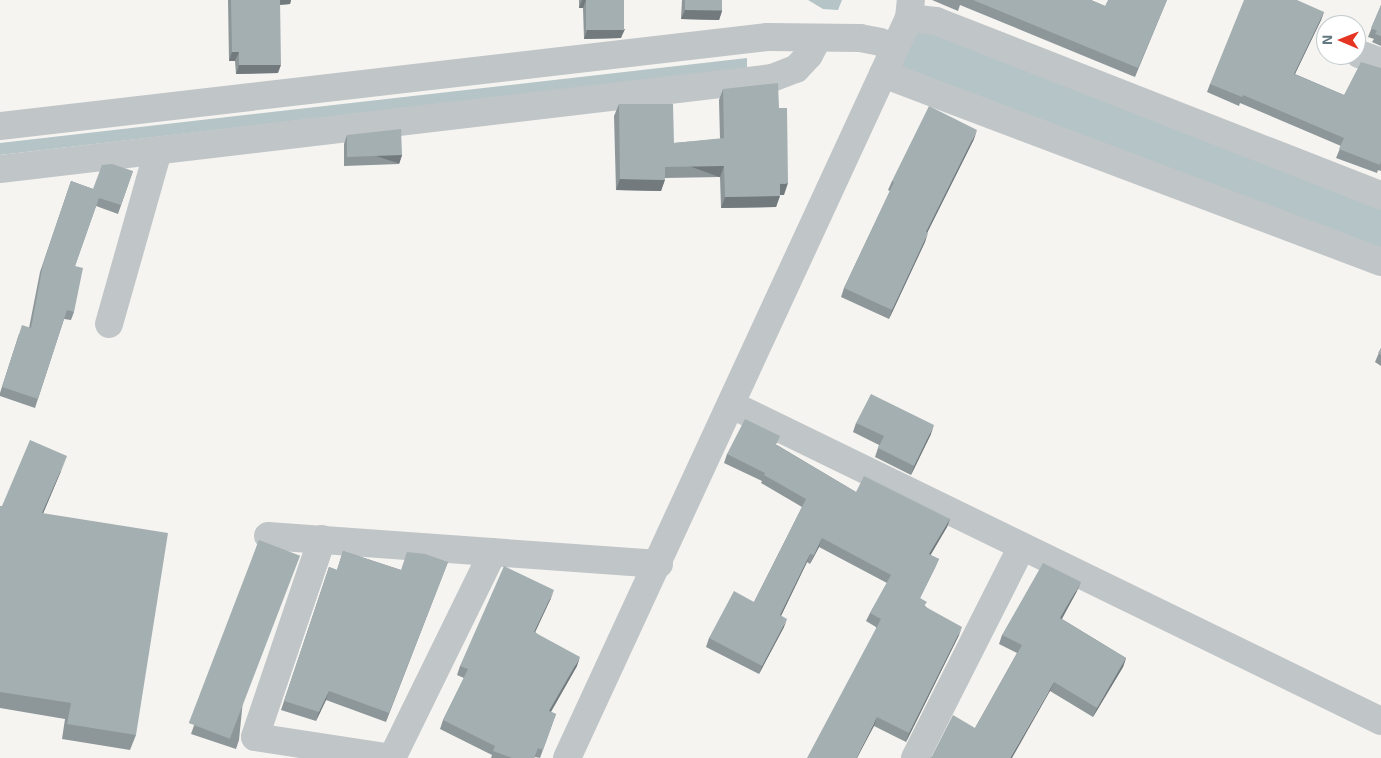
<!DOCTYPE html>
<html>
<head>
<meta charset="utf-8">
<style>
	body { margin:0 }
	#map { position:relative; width:1381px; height:758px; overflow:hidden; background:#f5f4f1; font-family:"Exo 2",sans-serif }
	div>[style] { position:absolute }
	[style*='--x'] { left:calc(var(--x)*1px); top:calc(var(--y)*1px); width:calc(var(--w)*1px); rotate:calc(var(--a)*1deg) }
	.water>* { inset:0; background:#b5c4c7 }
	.stream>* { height:10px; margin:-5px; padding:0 5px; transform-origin:5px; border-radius:5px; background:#b5c4c7 }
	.river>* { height:60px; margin:-30px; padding:0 30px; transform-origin:30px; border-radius:30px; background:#b5c4c7 }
	.minor>* { height:28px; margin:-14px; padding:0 14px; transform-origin:14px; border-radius:14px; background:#c0c5c7 }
	.wall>* { inset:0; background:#8d9699 }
	.shaded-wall>* { inset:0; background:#737a7d; transform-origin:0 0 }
	.building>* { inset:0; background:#a4afb2; transform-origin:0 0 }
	span { translate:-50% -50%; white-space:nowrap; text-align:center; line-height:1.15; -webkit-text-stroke:5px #fff; paint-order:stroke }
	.north { position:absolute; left:1316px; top:15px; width:50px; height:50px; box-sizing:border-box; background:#fff; border:1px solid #c1c9cd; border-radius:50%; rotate:271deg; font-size:14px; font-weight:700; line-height:20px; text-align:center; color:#637982 }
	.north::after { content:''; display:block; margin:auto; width:18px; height:22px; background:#e53421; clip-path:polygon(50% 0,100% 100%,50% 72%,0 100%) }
</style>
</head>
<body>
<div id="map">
	<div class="water">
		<i style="clip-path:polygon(808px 0,842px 0,838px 10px,823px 9px)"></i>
		<i style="clip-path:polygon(747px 58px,747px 68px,0 155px,0 143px)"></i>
	</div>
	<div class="stream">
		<i style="--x:912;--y:57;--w:19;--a:-65"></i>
		<i style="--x:920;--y:40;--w:493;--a:20.9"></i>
	</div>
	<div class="river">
		<i style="--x:912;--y:57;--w:503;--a:21.1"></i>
	</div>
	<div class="minor">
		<i style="--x:909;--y:18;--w:27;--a:6"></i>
		<i style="--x:936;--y:21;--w:478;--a:21.4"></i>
		<i style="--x:1359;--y:54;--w:23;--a:20"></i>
		<i style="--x:883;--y:74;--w:532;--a:20.68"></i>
		<i style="--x:0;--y:126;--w:772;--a:-6.62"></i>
		<i style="--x:767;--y:37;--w:93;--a:0.6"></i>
		<i style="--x:860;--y:38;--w:20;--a:11"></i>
		<i style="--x:880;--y:42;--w:16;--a:18"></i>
		<i style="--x:0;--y:169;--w:777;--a:-6.72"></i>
		<i style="--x:772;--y:78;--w:26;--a:-21"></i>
		<i style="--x:796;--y:69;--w:19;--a:-47"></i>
		<i style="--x:809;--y:55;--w:19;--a:-62"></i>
		<i style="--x:109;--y:324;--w:180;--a:-74.2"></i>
		<i style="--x:732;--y:405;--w:722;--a:25.96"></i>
		<i style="--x:268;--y:536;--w:392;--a:4.1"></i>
		<i style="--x:322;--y:539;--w:209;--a:108.7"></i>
		<i style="--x:255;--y:737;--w:139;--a:8.7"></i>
		<i style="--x:392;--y:758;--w:229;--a:-63.9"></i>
		<i style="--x:567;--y:758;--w:815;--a:-65.2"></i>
		<i style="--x:909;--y:18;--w:18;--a:-84"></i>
		<i style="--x:915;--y:758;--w:237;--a:-63.2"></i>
	</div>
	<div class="wall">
		<i style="clip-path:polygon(228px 0,291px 0,290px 4px,280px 5px,278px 73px,236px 74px,235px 61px,229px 61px)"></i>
		<i style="clip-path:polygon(579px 0,624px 0,621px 38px,584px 39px,583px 8px,579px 8px)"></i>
		<i style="clip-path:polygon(682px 0,722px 0,722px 11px,719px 20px,681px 19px)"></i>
		<i style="clip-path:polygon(932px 0,1091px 0,1105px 6px,1167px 0,1135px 77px,960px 5px,958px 11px)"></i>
		<i style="clip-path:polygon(1381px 5px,1381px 46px,1372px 42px,1374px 39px,1368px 37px)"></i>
		<i style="clip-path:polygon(1324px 12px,1321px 20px,1295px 74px,1344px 95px,1379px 68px,1381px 68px,1381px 171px,1378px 170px,1377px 173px,1336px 158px,1341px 146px,1240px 103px,1239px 106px,1207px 92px,1210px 84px)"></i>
		<i style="clip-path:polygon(723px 89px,779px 108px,784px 195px,780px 195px,776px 207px,721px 208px,720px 177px,665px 178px,661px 191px,616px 190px,614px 116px,619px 104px,674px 143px,720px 139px,719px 100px)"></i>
		<i style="clip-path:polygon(347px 135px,402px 155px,399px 164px,344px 166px,344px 144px)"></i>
		<i style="clip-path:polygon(974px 139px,927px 233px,925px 242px,889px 319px,841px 297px,844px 288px,890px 191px,888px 190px,892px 181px)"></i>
		<i style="clip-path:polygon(133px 171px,118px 214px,96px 206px,75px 266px,74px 312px,71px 320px,64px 319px,35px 408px,0 396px,0 393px,19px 334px,29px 328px,40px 272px,71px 181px,93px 189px)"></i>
		<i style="clip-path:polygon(1381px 348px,1381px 366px,1375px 362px)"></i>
		<i style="clip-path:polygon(856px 423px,931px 434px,911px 475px,875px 457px,879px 445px,853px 432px)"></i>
		<i style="clip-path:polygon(777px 445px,856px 492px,950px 519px,947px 527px,930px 555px,939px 559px,935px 568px,920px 598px,925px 606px,959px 635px,906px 742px,874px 726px,876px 627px,866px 621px,870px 613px,887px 583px,819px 547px,810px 564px,807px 562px,781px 616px,784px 627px,759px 674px,706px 647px,709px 638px,754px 602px,802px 507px,761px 483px,762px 481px,724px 463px,727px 454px)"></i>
		<i style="clip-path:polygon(61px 471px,43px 513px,136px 735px,130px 750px,62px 739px,65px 719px,0 708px,0 506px,2px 506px)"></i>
		<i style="clip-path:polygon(259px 540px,239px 740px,236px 749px,191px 734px)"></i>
		<i style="clip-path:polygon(343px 551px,401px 570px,448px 562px,386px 722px,326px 700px,316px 721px,281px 710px,329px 567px,337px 570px)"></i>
		<i style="clip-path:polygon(1077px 591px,1062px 619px,1126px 658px,1123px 667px,1093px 717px,1050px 691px,975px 728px,1017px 653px,999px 644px,1002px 635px)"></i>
		<i style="clip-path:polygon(551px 598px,535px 632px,577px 666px,551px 712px,556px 714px,540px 758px,535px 757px,534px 758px,491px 758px,492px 755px,440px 729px,443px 720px,464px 678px,457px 675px,460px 666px)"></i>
	</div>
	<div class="shaded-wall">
		<i style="clip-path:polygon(278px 0,291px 0,290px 4px,277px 5px)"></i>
		<i style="clip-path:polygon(582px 0,586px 0,583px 8px,579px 8px)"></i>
		<i style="clip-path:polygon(685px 10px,722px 11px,719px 20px,681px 19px)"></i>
		<i style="clip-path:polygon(1324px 12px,1321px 20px,1291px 82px,1294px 74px)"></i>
		<i style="clip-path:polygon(625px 29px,621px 38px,584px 39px,587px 30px)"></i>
		<i style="clip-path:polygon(232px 52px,239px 52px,235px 61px,229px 61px)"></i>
		<i style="clip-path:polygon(239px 65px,281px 65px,278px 73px,236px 74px)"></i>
		<i style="clip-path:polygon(977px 130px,974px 139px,923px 241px,926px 232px)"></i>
		<i style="left:402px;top:155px;width:9px;height:55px;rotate:108deg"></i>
		<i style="left:724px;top:166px;width:12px;height:59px;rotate:110deg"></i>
		<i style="clip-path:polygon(620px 179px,665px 180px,661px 191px,616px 190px)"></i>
		<i style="clip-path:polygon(788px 183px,784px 195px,776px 195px,780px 184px)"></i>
		<i style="clip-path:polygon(780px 196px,776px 207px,721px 208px,725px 197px)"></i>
		<i style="clip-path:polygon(928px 233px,925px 242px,889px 319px,892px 310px)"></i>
		<i style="clip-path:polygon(934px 425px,931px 434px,911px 475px,914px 466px)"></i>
		<i style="clip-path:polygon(67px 456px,61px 471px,37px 528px,42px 513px)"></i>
		<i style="clip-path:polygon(950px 519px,947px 527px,926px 563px,929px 554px)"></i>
		<i style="clip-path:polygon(822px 538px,819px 547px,810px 564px,814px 555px)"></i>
		<i style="clip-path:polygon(810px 554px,807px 562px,777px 624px,780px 615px)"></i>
		<i style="clip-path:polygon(1081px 582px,1077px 591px,1057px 627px,1060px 618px)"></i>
		<i style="clip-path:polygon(554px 590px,551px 598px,531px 641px,534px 632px)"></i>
		<i style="clip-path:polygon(787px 619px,784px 627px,759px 674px,762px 666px)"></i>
		<i style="clip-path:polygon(962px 627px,959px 635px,906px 742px,909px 733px)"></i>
		<i style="clip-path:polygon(580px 657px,577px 666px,546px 720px,549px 711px)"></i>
		<i style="clip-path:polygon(1126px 658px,1123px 667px,1093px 717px,1097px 708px)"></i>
		<i style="clip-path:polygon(1054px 682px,1050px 691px,1012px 758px,1010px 758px)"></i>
		<i style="clip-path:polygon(329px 691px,326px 700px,316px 721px,319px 712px)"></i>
		<i style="clip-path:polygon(877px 717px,874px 726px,857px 758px,856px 758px)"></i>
	</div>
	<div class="building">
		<i style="clip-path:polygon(231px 0,280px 0,281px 65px,239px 65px,239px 52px,232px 52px)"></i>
		<i style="left:586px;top:0;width:38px;height:30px"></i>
		<i style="left:685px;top:0;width:37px;height:10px"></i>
		<i style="clip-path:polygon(973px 0,1091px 0,1105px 6px,1108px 0,1167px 0,1138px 68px)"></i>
		<i style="clip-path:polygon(1244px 0,1297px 0,1324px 12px,1294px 74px,1344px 95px,1361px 62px,1381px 68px,1381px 161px,1380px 165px,1339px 149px,1344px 138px,1243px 95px,1242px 97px,1210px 84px)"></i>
		<i style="clip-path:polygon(1381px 5px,1381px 36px,1375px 34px,1377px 31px,1371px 28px)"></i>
		<i style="clip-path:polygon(778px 83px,779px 108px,787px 108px,788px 183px,780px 184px,780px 196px,725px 197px,724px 166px,665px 167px,665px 180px,620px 179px,619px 104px,673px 104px,674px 143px,724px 138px,723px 89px)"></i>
		<i style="clip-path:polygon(929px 106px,977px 130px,926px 232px,928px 233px,892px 310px,844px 288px,894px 182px,892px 181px)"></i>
		<i style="clip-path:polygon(401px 129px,402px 155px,347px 157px,347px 135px)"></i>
		<i style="clip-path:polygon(112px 164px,133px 171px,121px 205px,99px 198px,75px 266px,83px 268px,74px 312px,67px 310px,38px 399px,2px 387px,22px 325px,31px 328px,43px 264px,71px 181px,93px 189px,102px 165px)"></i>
		<i style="clip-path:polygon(1381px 348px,1381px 355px,1378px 353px)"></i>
		<i style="clip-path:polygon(871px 394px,934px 425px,914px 466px,878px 448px,884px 436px,856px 423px)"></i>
		<i style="clip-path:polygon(745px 419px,780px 436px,776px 445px,856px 492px,864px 476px,950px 519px,929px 554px,939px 559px,920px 598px,927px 602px,924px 606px,962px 627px,909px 733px,877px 717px,856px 758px,807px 758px,881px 619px,870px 613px,891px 575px,822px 538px,814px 555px,810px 554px,780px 615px,787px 619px,762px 666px,709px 638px,734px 591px,754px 602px,806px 499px,764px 475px,765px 473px,727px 454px)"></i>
		<i style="clip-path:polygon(30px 440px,67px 456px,42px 513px,168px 533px,136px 735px,67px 724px,71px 703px,0 692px,0 506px,2px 506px)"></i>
		<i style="left:259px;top:540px;width:44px;height:196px;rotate:21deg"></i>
		<i style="clip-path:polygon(343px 551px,401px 570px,407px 552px,425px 554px,448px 562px,389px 713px,329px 691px,319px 712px,284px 701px,329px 567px,337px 570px)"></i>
		<i style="clip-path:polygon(1043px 563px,1081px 582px,1060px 618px,1126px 658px,1097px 708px,1054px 682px,1010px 758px,930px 758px,932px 756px,953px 715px,975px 728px,1022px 645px,1002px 635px)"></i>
		<i style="clip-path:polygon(504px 566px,554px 590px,534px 632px,580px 657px,549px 711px,556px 714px,543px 750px,538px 748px,534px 758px,512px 758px,493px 751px,495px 746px,443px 720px,468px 669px,460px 666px)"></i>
	</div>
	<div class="north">N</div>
</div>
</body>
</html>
